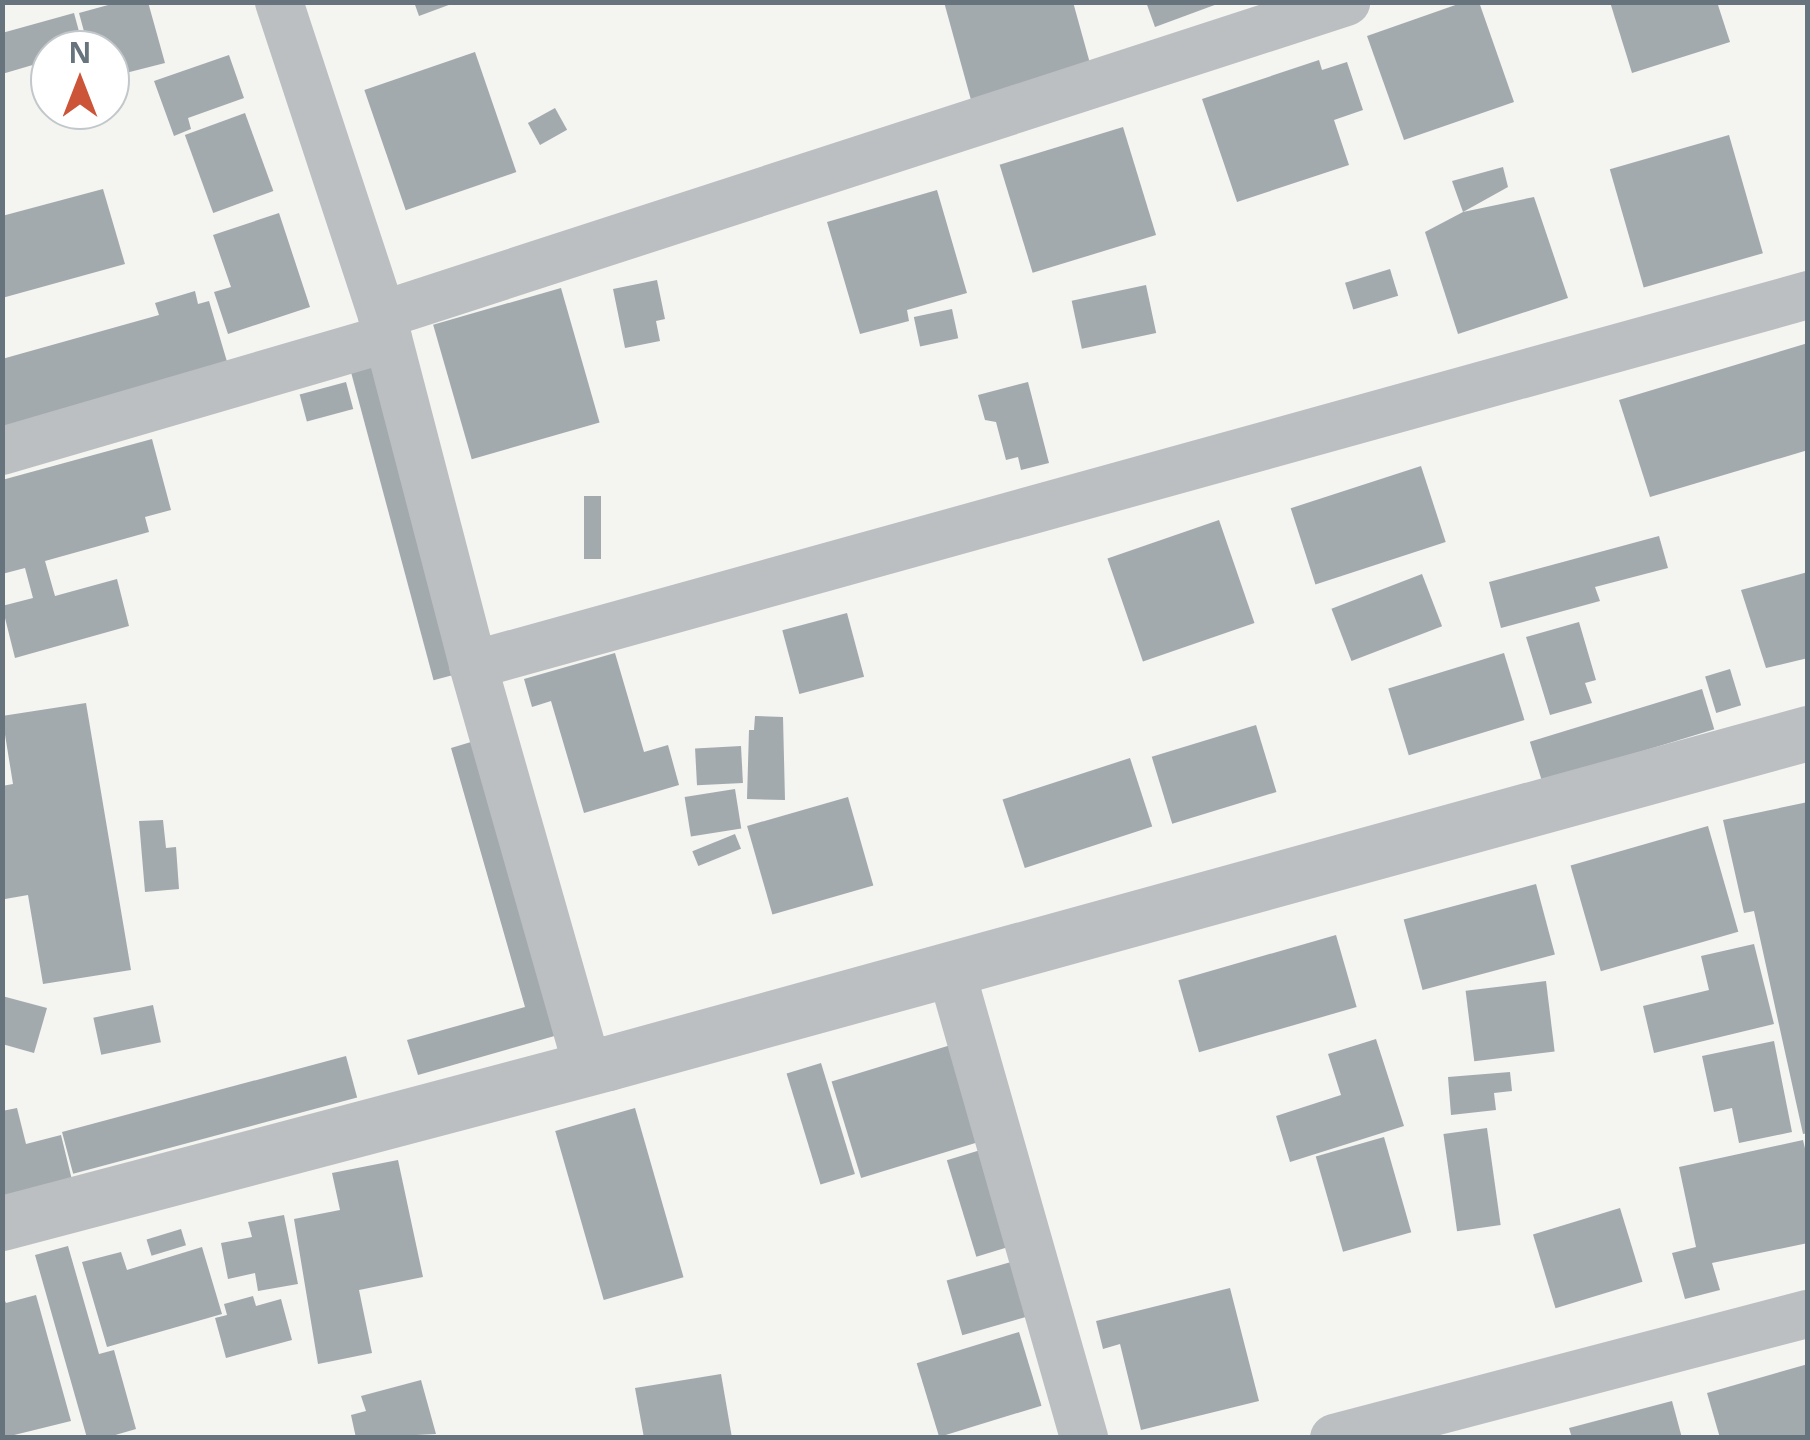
<!DOCTYPE html>
<html>
<head>
<meta charset="utf-8">
<style>
	body { margin:0 }
	#map { position:relative; width:1810px; height:1440px; overflow:hidden; background:#f4f4f0; font-family:"Open Sans",sans-serif }
	div>[style] { position:absolute }
	[style*='--x'] { left:calc(var(--x)*1px); top:calc(var(--y)*1px); width:calc(var(--w)*1px); rotate:calc(var(--a)*1deg) }
	.building>* { inset:0; background:#a2aaae; transform-origin:0 0 }
	.minor>* { height:48px; margin:-24px; padding:0 24px; transform-origin:24px; border-radius:24px; background:#bbbfc2 }
	.tertiary>* { height:55px; margin:-27.5px; padding:0 27.5px; transform-origin:27.5px; border-radius:27.5px; background:#bbbfc2 }
	span { translate:-50% -50%; white-space:nowrap; text-align:center; line-height:1.15; -webkit-text-stroke:10px #fff; paint-order:stroke }
	.frame { position:absolute; inset:0; border:5px solid #67747e; pointer-events:none }
	.north { position:absolute; left:30px; top:30px; width:100px; height:100px; box-sizing:border-box; background:#fff; border:2px solid #c2c7cb; border-radius:50%; rotate:0deg; font-size:28px; font-weight:700; line-height:40px; text-align:center; color:#67747e }
	.north::after { content:''; display:block; margin:auto; width:35px; height:45px; background:#cc5439; clip-path:polygon(50% 0,100% 100%,50% 72%,0 100%) }
</style>
</head>
<body>
<div id="map">
	<div class="building">
		<i style="clip-path:polygon(119px 2px,148px 2px,165px 63px,110px 77px,110px 50px,89px 50px,79px 13px)"></i>
		<i style="clip-path:polygon(414px 2px,454px 2px,454px 3px,419px 16px)"></i>
		<i style="clip-path:polygon(944px 2px,1073px 2px,1091px 67px,971px 100px)"></i>
		<i style="clip-path:polygon(1146px 2px,1220px 2px,1220px 3px,1155px 27px)"></i>
		<i style="clip-path:polygon(1464px 2px,1479px 2px,1514px 102px,1404px 140px,1367px 36px)"></i>
		<i style="clip-path:polygon(1610px 2px,1717px 2px,1730px 42px,1632px 73px)"></i>
		<i style="clip-path:polygon(74px 13px,84px 50px,50px 50px,50px 101px,36px 64px,2px 74px,2px 33px)"></i>
		<i style="left:475px;top:52px;width:127px;height:117px;rotate:71deg"></i>
		<i style="clip-path:polygon(229px 55px,244px 98px,188px 118px,191px 129px,174px 136px,154px 81px)"></i>
		<i style="clip-path:polygon(1319px 60px,1322px 70px,1347px 62px,1363px 110px,1334px 120px,1349px 165px,1237px 202px,1202px 99px)"></i>
		<i style="left:555px;top:108px;width:25px;height:31px;rotate:61deg"></i>
		<i style="left:245px;top:113px;width:83px;height:64px;rotate:70deg"></i>
		<i style="left:1123px;top:127px;width:113px;height:129px;rotate:73deg"></i>
		<i style="left:1729px;top:135px;width:123px;height:124px;rotate:74deg"></i>
		<i style="clip-path:polygon(1503px 167px,1508px 187px,1463px 212px,1452px 181px)"></i>
		<i style="clip-path:polygon(103px 189px,125px 264px,2px 298px,2px 216px)"></i>
		<i style="clip-path:polygon(937px 190px,967px 293px,907px 310px,909px 321px,860px 334px,827px 222px)"></i>
		<i style="clip-path:polygon(1534px 197px,1568px 298px,1458px 334px,1425px 232px,1463px 212px)"></i>
		<i style="clip-path:polygon(279px 213px,310px 307px,228px 334px,214px 292px,231px 287px,213px 235px)"></i>
		<i style="left:1390px;top:269px;width:28px;height:47px;rotate:73deg"></i>
		<i style="clip-path:polygon(657px 280px,665px 319px,656px 321px,660px 341px,625px 348px,613px 289px)"></i>
		<i style="left:1146px;top:285px;width:49px;height:76px;rotate:78deg"></i>
		<i style="left:561px;top:288px;width:140px;height:133px;rotate:74deg"></i>
		<i style="clip-path:polygon(195px 291px,198px 304px,209px 301px,228px 365px,2px 429px,2px 359px,159px 315px,155px 303px)"></i>
		<i style="left:952px;top:309px;width:30px;height:39px;rotate:78deg"></i>
		<i style="clip-path:polygon(1808px 343px,1808px 450px,1650px 497px,1619px 400px)"></i>
		<i style="left:377px;top:361px;width:323px;height:28px;rotate:75deg"></i>
		<i style="left:346px;top:382px;width:28px;height:48px;rotate:75deg"></i>
		<i style="clip-path:polygon(1028px 382px,1049px 463px,1021px 470px,1018px 457px,1006px 460px,996px 422px,985px 420px,978px 395px)"></i>
		<i style="clip-path:polygon(152px 439px,171px 510px,145px 517px,149px 532px,45px 561px,55px 596px,117px 579px,129px 626px,15px 658px,2px 606px,33px 598px,25px 568px,2px 574px,2px 480px)"></i>
		<i style="left:1421px;top:466px;width:80px;height:137px;rotate:72deg"></i>
		<i style="left:584px;top:496px;width:17px;height:63px"></i>
		<i style="left:1219px;top:520px;width:109px;height:118px;rotate:71deg"></i>
		<i style="clip-path:polygon(1659px 536px,1668px 568px,1595px 587px,1600px 601px,1501px 628px,1489px 582px)"></i>
		<i style="clip-path:polygon(1808px 572px,1808px 658px,1766px 668px,1741px 590px)"></i>
		<i style="left:1422px;top:574px;width:56px;height:97px;rotate:69deg"></i>
		<i style="left:847px;top:613px;width:66px;height:67px;rotate:75deg"></i>
		<i style="clip-path:polygon(1579px 622px,1596px 680px,1585px 683px,1592px 703px,1550px 715px,1526px 637px)"></i>
		<i style="clip-path:polygon(615px 653px,644px 752px,668px 745px,679px 785px,584px 813px,551px 701px,532px 707px,524px 679px)"></i>
		<i style="left:1504px;top:653px;width:70px;height:121px;rotate:73deg"></i>
		<i style="left:1730px;top:669px;width:38px;height:26px;rotate:73deg"></i>
		<i style="left:1702px;top:689px;width:42px;height:180px;rotate:73deg"></i>
		<i style="clip-path:polygon(86px 703px,131px 970px,43px 984px,28px 895px,5px 899px,2px 885px,2px 786px,13px 784px,2px 716px)"></i>
		<i style="clip-path:polygon(755px 716px,783px 717px,785px 800px,747px 799px,749px 730px,754px 730px)"></i>
		<i style="left:1256px;top:725px;width:70px;height:109px;rotate:73deg"></i>
		<i style="clip-path:polygon(481px 739px,565px 1033px,418px 1075px,407px 1040px,525px 1007px,451px 748px)"></i>
		<i style="left:741px;top:746px;width:37px;height:46px;rotate:87deg"></i>
		<i style="left:1130px;top:758px;width:72px;height:134px;rotate:72deg"></i>
		<i style="left:735px;top:789px;width:40px;height:51px;rotate:81deg"></i>
		<i style="left:848px;top:797px;width:92px;height:105px;rotate:74deg"></i>
		<i style="clip-path:polygon(1808px 802px,1808px 1133px,1803px 1134px,1754px 911px,1744px 913px,1723px 820px)"></i>
		<i style="clip-path:polygon(163px 820px,166px 848px,176px 847px,179px 889px,145px 892px,139px 821px)"></i>
		<i style="left:1708px;top:826px;width:110px;height:143px;rotate:74deg"></i>
		<i style="left:735px;top:834px;width:16px;height:46px;rotate:68deg"></i>
		<i style="left:1536px;top:884px;width:73px;height:137px;rotate:75deg"></i>
		<i style="left:1336px;top:935px;width:75px;height:164px;rotate:74deg"></i>
		<i style="clip-path:polygon(1754px 944px,1774px 1024px,1654px 1053px,1643px 1006px,1709px 990px,1701px 956px)"></i>
		<i style="left:1546px;top:981px;width:71px;height:81px;rotate:83deg"></i>
		<i style="clip-path:polygon(2px 996px,47px 1008px,34px 1053px,2px 1044px)"></i>
		<i style="left:153px;top:1005px;width:38px;height:61px;rotate:78deg"></i>
		<i style="clip-path:polygon(1376px 1039px,1404px 1126px,1290px 1162px,1276px 1116px,1341px 1095px,1328px 1054px)"></i>
		<i style="clip-path:polygon(1774px 1041px,1792px 1132px,1739px 1143px,1732px 1108px,1714px 1112px,1702px 1056px)"></i>
		<i style="left:954px;top:1044px;width:101px;height:128px;rotate:73deg"></i>
		<i style="left:346px;top:1056px;width:43px;height:294px;rotate:75deg"></i>
		<i style="left:821px;top:1063px;width:116px;height:36px;rotate:73deg"></i>
		<i style="clip-path:polygon(1510px 1072px,1512px 1091px,1494px 1093px,1496px 1110px,1451px 1115px,1448px 1077px)"></i>
		<i style="clip-path:polygon(17px 1108px,26px 1144px,61px 1135px,72px 1180px,2px 1197px,2px 1111px)"></i>
		<i style="left:635px;top:1108px;width:176px;height:83px;rotate:74deg"></i>
		<i style="left:1487px;top:1128px;width:98px;height:44px;rotate:82deg"></i>
		<i style="left:1384px;top:1137px;width:99px;height:71px;rotate:74deg"></i>
		<i style="clip-path:polygon(1803px 1140px,1808px 1161px,1808px 1243px,1712px 1263px,1720px 1290px,1685px 1299px,1672px 1253px,1696px 1247px,1679px 1167px)"></i>
		<i style="left:987px;top:1148px;width:101px;height:42px;rotate:73deg"></i>
		<i style="clip-path:polygon(398px 1160px,423px 1277px,359px 1290px,372px 1353px,318px 1364px,294px 1219px,340px 1210px,332px 1173px)"></i>
		<i style="left:1620px;top:1208px;width:77px;height:91px;rotate:73deg"></i>
		<i style="clip-path:polygon(284px 1215px,298px 1284px,258px 1291px,255px 1273px,228px 1279px,221px 1243px,252px 1237px,248px 1222px)"></i>
		<i style="left:181px;top:1229px;width:17px;height:36px;rotate:73deg"></i>
		<i style="clip-path:polygon(68px 1246px,99px 1354px,114px 1350px,136px 1429px,105px 1438px,87px 1438px,35px 1255px)"></i>
		<i style="clip-path:polygon(202px 1247px,222px 1314px,107px 1347px,82px 1262px,121px 1252px,127px 1270px)"></i>
		<i style="left:1011px;top:1262px;width:57px;height:67px;rotate:74deg"></i>
		<i style="clip-path:polygon(1230px 1288px,1259px 1401px,1141px 1430px,1120px 1344px,1103px 1349px,1096px 1321px)"></i>
		<i style="clip-path:polygon(2px 1295px,6px 1303px,36px 1295px,71px 1421px,2px 1438px)"></i>
		<i style="clip-path:polygon(253px 1296px,256px 1306px,281px 1299px,292px 1340px,226px 1358px,215px 1318px,227px 1315px,224px 1304px)"></i>
		<i style="left:1019px;top:1332px;width:77px;height:107px;rotate:73deg"></i>
		<i style="clip-path:polygon(1808px 1364px,1808px 1438px,1720px 1438px,1707px 1393px)"></i>
		<i style="clip-path:polygon(721px 1374px,732px 1438px,644px 1438px,635px 1388px)"></i>
		<i style="clip-path:polygon(421px 1380px,436px 1434px,356px 1438px,351px 1415px,366px 1411px,361px 1396px)"></i>
		<i style="clip-path:polygon(1672px 1401px,1682px 1438px,1572px 1438px,1569px 1428px)"></i>
	</div>
	<div class="minor">
		<i style="--x:279;--y:2;--w:330;--a:71.8"></i>
		<i style="--x:382;--y:315;--w:362;--a:75.4"></i>
		<i style="--x:473;--y:665;--w:1385;--a:-15.49"></i>
		<i style="--x:382;--y:315;--w:1014;--a:-17.99"></i>
		<i style="--x:2;--y:451;--w:402;--a:-16.3"></i>
		<i style="--x:473;--y:665;--w:419;--a:74.1"></i>
		<i style="--x:950;--y:967;--w:490;--a:74.1"></i>
		<i style="--x:1334;--y:1438;--w:490;--a:-14.7"></i>
	</div>
	<div class="tertiary">
		<i style="--x:2;--y:1223;--w:627;--a:-14.79"></i>
		<i style="--x:608;--y:1063;--w:1245;--a:-15.38"></i>
	</div>
	<div class="frame"></div>
	<div class="north">N</div>
</div>
</body>
</html>
